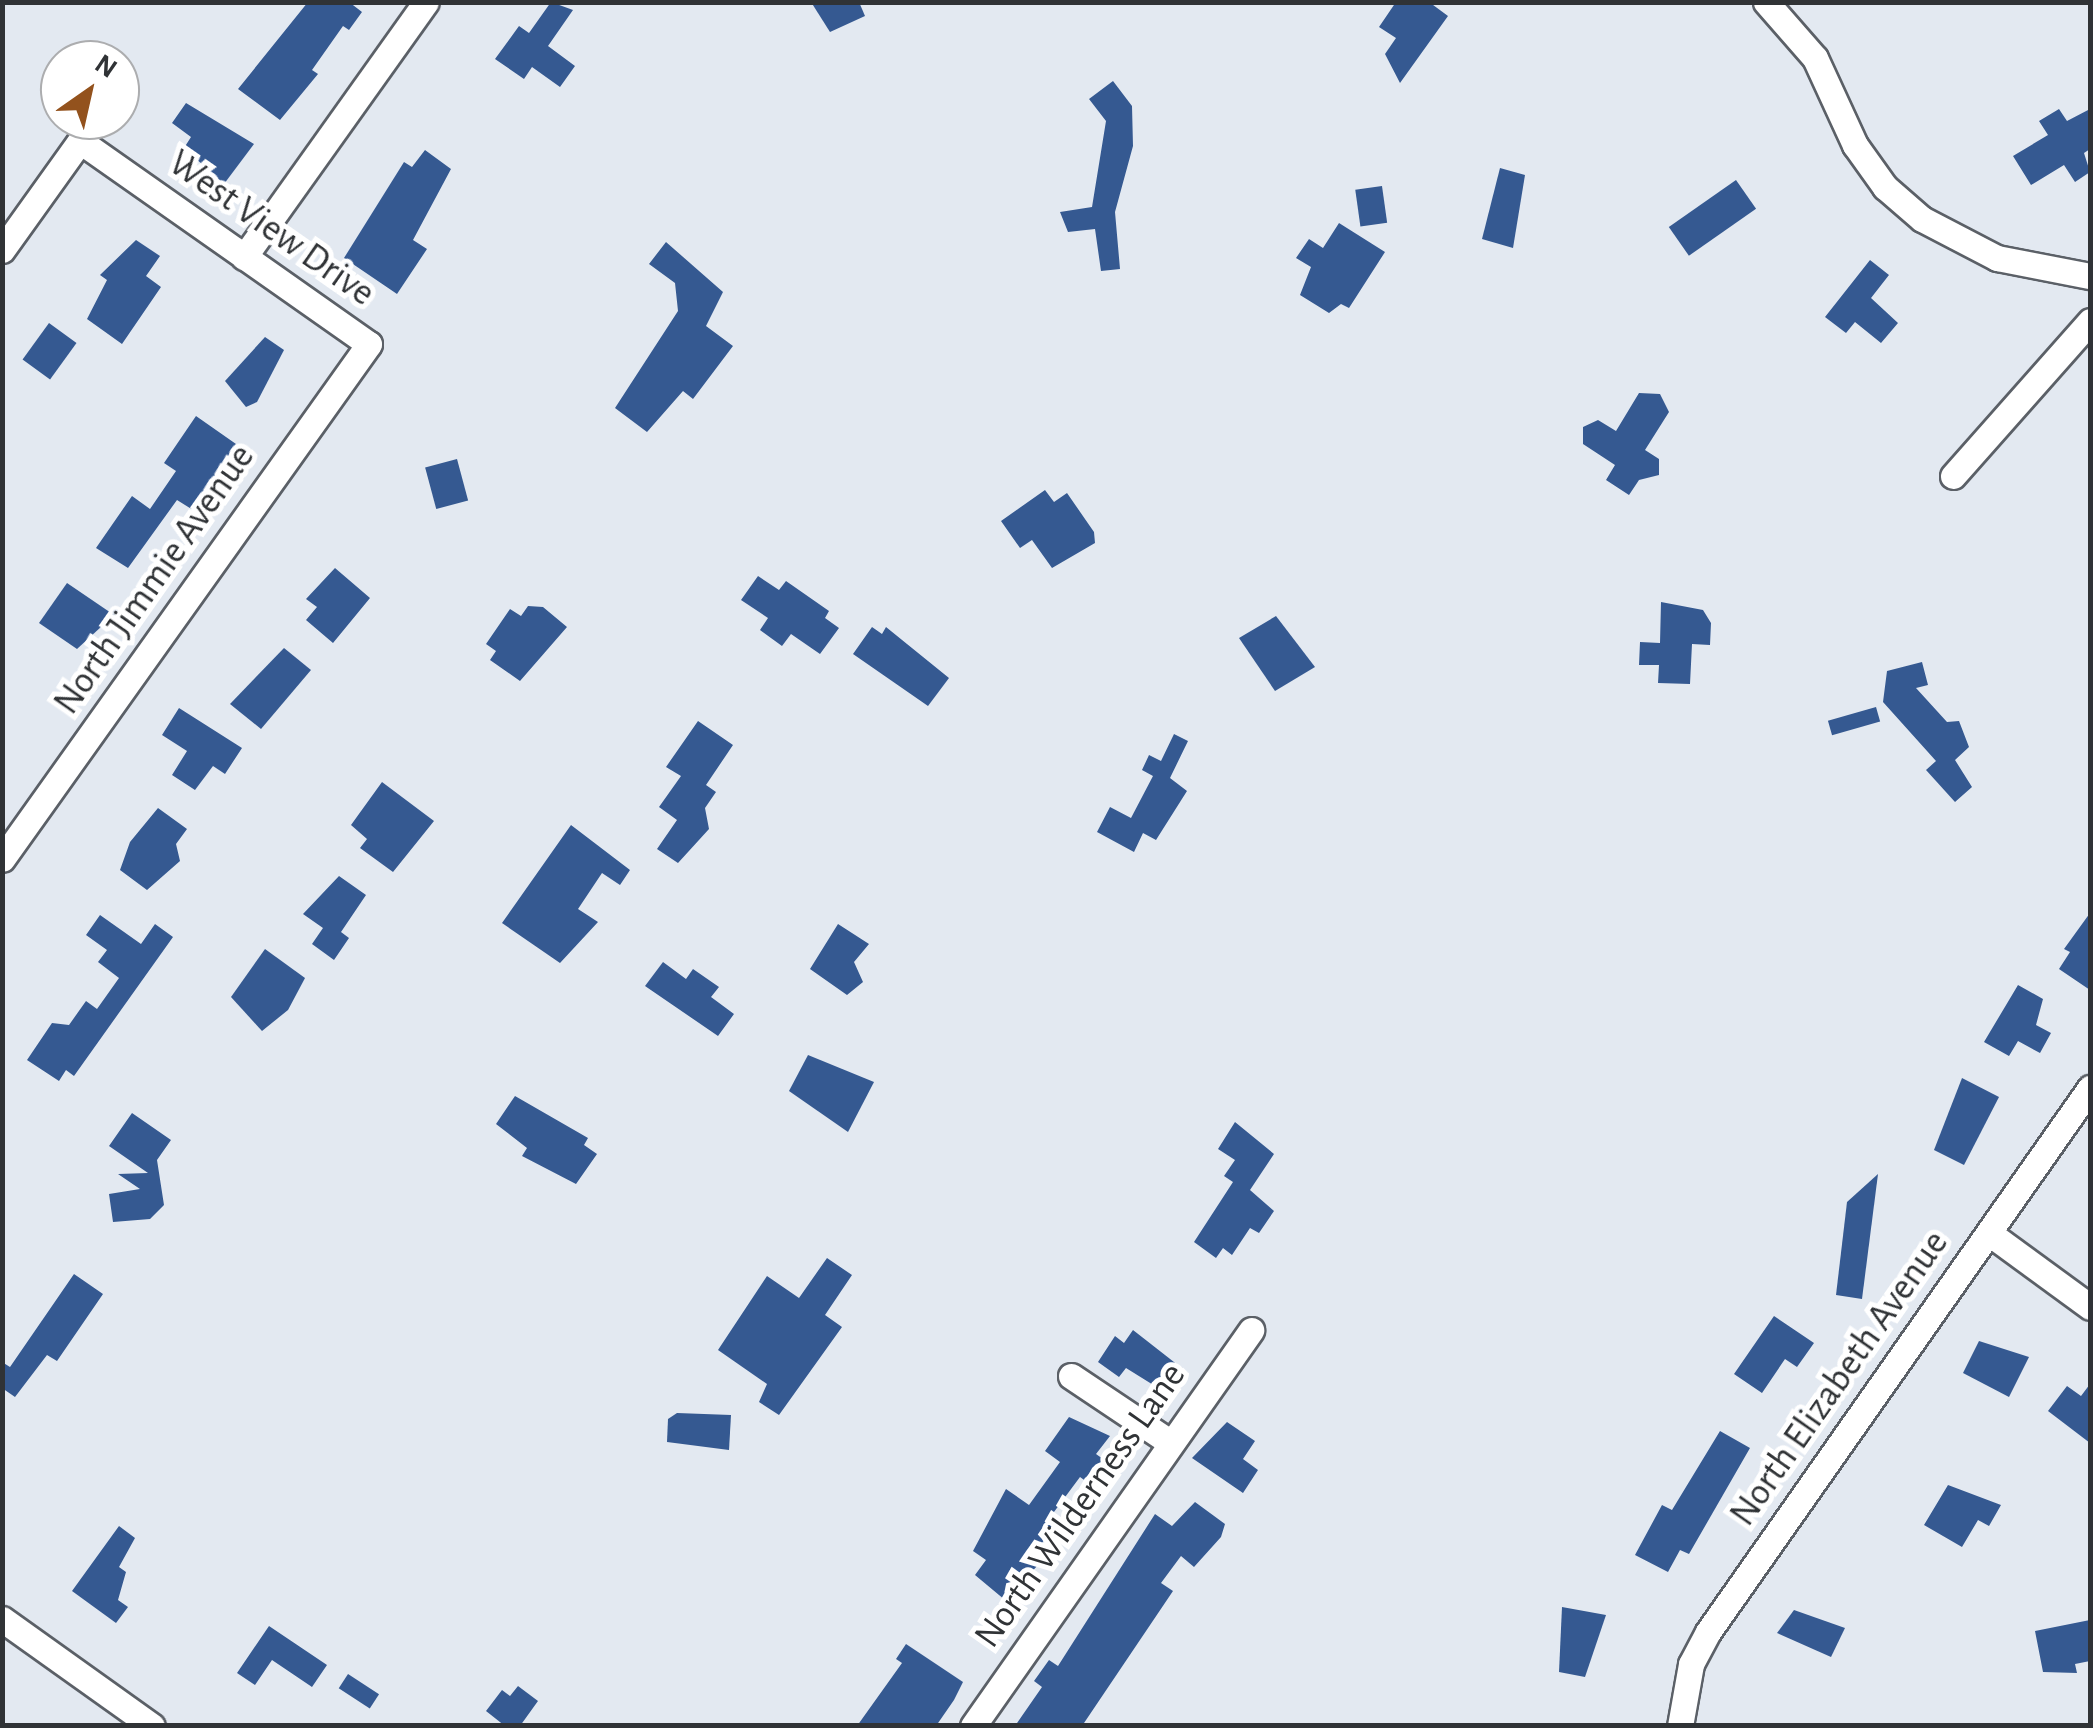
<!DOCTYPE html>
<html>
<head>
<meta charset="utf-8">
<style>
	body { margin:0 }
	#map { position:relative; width:2093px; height:1728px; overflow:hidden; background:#e3e9f1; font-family:"Alegreya Sans",sans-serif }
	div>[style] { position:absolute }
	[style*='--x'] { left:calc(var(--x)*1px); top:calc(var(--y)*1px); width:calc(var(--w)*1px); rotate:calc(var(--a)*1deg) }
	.building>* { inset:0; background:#355991; transform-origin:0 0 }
	.roads { filter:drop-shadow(2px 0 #5b6067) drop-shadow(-2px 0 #5b6067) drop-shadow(0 2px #5b6067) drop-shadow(0 -2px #5b6067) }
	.minor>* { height:25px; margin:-12.5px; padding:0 12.5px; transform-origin:12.5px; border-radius:12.5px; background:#fff }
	span { translate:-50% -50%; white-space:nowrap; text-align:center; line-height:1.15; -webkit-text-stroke:10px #fff; paint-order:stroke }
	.street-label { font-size:38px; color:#303336 }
	.frame { position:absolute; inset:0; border:5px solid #303336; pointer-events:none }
	.north { position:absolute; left:40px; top:40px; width:100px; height:100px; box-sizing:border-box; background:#fff; border:2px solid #acadaf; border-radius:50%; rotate:34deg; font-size:28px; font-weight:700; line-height:40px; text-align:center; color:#303336 }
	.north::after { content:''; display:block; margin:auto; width:35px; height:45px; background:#93521d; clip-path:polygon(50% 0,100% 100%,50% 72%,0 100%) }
</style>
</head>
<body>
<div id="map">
	<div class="building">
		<i style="clip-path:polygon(308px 2px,349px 2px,362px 12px,349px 30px,343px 26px,312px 70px,318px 74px,280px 120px,238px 89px)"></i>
		<i style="clip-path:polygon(551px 2px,573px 10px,548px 46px,575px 66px,560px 87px,532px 67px,524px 79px,495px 59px,519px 26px,529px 33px)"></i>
		<i style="clip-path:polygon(811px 2px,859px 2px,865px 16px,830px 32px)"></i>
		<i style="clip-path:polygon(1396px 2px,1429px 2px,1448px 16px,1400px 83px,1385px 54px,1396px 38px,1379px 27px)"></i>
		<i style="clip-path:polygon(1113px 81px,1132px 106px,1133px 146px,1115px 212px,1120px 269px,1101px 271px,1095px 229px,1068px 232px,1060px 212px,1092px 207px,1106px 121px,1089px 99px)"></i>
		<i style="clip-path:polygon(186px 103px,254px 144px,224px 184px,184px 148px,191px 137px,172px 123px)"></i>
		<i style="clip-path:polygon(2059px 109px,2067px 121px,2090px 109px,2090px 149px,2084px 153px,2090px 172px,2075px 182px,2064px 165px,2031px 185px,2013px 156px,2048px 135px,2039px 121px)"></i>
		<i style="clip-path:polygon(425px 150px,451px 169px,413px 240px,427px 249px,397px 294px,344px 258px,404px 162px,412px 167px)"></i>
		<i style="clip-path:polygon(1500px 168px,1525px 175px,1513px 248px,1482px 239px)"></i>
		<i style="left:1736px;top:180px;width:35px;height:82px;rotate:55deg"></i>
		<i style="left:1382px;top:186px;width:37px;height:27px;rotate:82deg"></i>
		<i style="clip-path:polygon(1339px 223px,1385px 252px,1349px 308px,1341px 304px,1329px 313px,1300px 295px,1311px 267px,1296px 258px,1309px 239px,1323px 248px)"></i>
		<i style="clip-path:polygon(136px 240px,160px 256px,146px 276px,161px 287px,122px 344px,87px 319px,107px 280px,100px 275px)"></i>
		<i style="clip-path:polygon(666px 242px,723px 292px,706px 326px,733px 346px,693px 399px,683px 391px,647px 432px,615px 408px,678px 311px,675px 283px,649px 264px)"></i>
		<i style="clip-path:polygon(1870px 260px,1889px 275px,1871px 298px,1898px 323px,1881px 343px,1855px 322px,1846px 333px,1825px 317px)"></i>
		<i style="left:49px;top:323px;width:34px;height:45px;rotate:36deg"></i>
		<i style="clip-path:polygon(265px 337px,284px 350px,257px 402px,246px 407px,225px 381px)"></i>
		<i style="clip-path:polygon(1639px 393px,1660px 394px,1669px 412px,1645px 450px,1659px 459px,1659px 475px,1639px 480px,1629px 495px,1606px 480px,1615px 465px,1583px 444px,1583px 427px,1598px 420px,1616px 431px)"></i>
		<i style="clip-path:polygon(196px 416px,236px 444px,193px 510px,177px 500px,128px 568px,96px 548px,132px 496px,150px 509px,176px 471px,164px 463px)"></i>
		<i style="left:457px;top:459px;width:43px;height:33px;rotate:75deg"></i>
		<i style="clip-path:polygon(1045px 490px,1054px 502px,1067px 493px,1094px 532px,1095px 543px,1052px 568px,1032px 540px,1020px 548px,1001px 521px)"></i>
		<i style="clip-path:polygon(335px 568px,370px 598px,333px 643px,306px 620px,317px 607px,306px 599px)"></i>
		<i style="clip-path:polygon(758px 576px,779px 590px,786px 581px,829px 611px,825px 618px,839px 628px,820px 654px,791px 634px,782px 646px,760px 630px,768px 618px,741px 600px)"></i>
		<i style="clip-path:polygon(67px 583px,114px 615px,77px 649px,39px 623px)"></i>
		<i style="clip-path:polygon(1661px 602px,1703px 610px,1711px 623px,1710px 645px,1692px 644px,1690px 684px,1658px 683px,1659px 665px,1639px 665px,1640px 642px,1660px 643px)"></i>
		<i style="clip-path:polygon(528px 606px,543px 607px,567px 627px,520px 681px,490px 660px,496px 651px,486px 644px,510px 609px,521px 616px)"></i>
		<i style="clip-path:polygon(1276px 616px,1315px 667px,1275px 691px,1239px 638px)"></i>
		<i style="clip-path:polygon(872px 627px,882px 634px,886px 627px,949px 678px,928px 706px,853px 654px)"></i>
		<i style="clip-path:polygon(284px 648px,311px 670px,261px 729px,230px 704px)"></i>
		<i style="clip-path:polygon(1922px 662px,1928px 685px,1916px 688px,1947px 722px,1959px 721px,1969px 747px,1955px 760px,1972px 787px,1955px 802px,1926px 770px,1936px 761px,1883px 702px,1887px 671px)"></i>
		<i style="left:1876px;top:707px;width:15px;height:50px;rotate:74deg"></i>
		<i style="clip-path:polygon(179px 708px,242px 748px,225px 774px,213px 766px,195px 790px,172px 775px,187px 751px,162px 735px)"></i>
		<i style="clip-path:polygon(698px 721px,733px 745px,706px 785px,716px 792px,705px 808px,709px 829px,678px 863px,657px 849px,677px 820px,659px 807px,681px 776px,666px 767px)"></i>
		<i style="clip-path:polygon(1174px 734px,1188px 741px,1170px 778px,1187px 791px,1156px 840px,1143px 833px,1134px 852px,1097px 832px,1110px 807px,1131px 818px,1153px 776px,1142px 770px,1149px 755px,1161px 761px)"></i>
		<i style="clip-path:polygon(382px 782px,434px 821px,393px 872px,360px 848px,367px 839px,351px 825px)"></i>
		<i style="clip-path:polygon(158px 808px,187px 829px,176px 844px,180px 861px,147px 890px,120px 870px,130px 842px)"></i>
		<i style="clip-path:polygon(571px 825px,630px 870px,620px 885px,602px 873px,578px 909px,598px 922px,560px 963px,502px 923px)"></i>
		<i style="clip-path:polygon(339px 876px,366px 895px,341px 932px,349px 938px,334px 960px,312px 944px,323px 928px,303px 914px)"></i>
		<i style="clip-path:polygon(2090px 913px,2090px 990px,2059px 969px,2070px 952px,2064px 949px)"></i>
		<i style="clip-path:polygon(100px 915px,141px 944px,155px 924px,173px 937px,74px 1076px,66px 1070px,59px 1081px,27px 1060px,52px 1023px,69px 1025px,86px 1001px,97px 1009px,119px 978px,98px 962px,107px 950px,86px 935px)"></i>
		<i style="clip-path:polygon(838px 924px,869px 944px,854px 962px,863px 982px,847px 995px,810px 969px)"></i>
		<i style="clip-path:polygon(265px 949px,305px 978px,288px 1010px,262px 1031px,231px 997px)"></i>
		<i style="clip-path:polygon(663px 962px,686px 979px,693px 969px,719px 987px,711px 997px,734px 1014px,718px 1036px,645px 986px)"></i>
		<i style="clip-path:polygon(2018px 985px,2043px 999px,2036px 1025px,2051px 1033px,2040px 1053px,2018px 1041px,2009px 1056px,1984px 1042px)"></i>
		<i style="clip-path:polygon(808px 1055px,874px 1082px,848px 1132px,789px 1091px)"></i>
		<i style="clip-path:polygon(1962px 1078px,1999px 1097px,1964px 1165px,1934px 1150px)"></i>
		<i style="clip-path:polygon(515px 1096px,588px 1138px,584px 1145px,597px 1154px,576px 1184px,522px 1156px,527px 1148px,496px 1124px)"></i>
		<i style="clip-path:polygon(132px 1113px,171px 1140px,157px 1160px,164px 1205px,150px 1219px,113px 1222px,109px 1194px,140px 1189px,118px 1174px,148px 1173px,109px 1146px)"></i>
		<i style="clip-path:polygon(1235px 1122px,1274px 1154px,1250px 1190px,1274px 1211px,1259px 1233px,1250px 1228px,1232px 1255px,1223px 1248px,1216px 1258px,1194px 1242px,1233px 1182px,1224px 1176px,1235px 1160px,1218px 1149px)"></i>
		<i style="clip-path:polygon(1878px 1174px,1862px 1299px,1836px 1295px,1847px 1202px)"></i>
		<i style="clip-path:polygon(827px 1258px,852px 1275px,825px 1315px,842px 1327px,779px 1415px,759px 1402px,767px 1384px,718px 1350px,767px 1276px,799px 1298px)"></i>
		<i style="clip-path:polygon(74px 1274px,103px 1294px,57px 1361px,47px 1355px,15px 1397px,2px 1388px,2px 1362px,10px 1367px)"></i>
		<i style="clip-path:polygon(1774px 1316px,1814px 1343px,1797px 1367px,1785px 1359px,1762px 1393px,1734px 1374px)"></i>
		<i style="clip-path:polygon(1133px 1330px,1188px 1373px,1171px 1396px,1126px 1368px,1119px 1377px,1098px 1362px,1115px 1336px,1124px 1343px)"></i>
		<i style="clip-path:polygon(1979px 1341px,2029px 1357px,2009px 1397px,1963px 1373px)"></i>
		<i style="clip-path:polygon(2090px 1384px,2090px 1443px,2048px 1411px,2067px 1386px,2081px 1396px)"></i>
		<i style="clip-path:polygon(677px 1413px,731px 1415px,729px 1450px,667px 1442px,668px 1419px)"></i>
		<i style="clip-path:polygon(1069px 1417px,1110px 1436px,1096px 1454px,1103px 1459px,1087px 1482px,1080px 1477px,1048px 1520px,1055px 1525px,1032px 1557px,1040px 1563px,1005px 1600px,975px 1575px,986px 1560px,973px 1551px,1006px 1489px,1029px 1505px,1060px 1462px,1045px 1451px)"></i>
		<i style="clip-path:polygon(1227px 1422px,1255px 1441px,1243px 1459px,1258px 1470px,1243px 1493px,1192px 1458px)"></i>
		<i style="clip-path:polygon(1720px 1431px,1750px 1448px,1689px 1554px,1680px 1550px,1668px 1572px,1635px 1555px,1662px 1505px,1672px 1510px)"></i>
		<i style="clip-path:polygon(1948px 1485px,2001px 1505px,1989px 1526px,1978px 1520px,1962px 1547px,1924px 1525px)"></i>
		<i style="clip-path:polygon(1195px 1502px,1225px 1524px,1221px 1537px,1194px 1567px,1181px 1556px,1161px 1583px,1173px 1591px,1082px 1726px,1015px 1726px,1042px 1687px,1034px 1681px,1049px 1660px,1058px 1666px,1155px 1514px,1172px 1526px)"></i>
		<i style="clip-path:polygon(119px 1526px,135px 1538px,119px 1567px,126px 1572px,118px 1600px,128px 1607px,116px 1623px,72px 1591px)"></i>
		<i style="clip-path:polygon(1562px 1607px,1606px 1615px,1585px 1677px,1559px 1672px)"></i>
		<i style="clip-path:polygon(1794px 1610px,1845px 1628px,1831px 1657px,1777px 1633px)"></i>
		<i style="clip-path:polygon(2090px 1620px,2090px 1661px,2075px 1664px,2077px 1673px,2043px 1672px,2035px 1631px)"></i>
		<i style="clip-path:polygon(269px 1626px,327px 1665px,312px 1687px,272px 1660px,255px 1685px,237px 1673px)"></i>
		<i style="clip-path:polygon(906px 1644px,963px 1682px,954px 1700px,936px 1726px,857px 1726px,902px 1663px,896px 1659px)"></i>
		<i style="left:348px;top:1674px;width:37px;height:17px;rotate:33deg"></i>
		<i style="clip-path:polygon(518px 1686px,538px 1701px,520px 1726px,505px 1726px,486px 1711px,502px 1690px,510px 1696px)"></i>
	</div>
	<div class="roads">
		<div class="minor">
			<i style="--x:1766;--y:2;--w:74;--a:48.8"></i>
			<i style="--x:1815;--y:58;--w:96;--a:65.3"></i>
			<i style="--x:1855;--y:145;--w:52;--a:54.5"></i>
			<i style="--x:1885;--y:187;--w:49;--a:40.9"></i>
			<i style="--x:1922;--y:219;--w:85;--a:27.5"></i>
			<i style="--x:1997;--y:258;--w:95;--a:11"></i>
			<i style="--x:2;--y:250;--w:134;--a:-54.4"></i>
			<i style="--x:80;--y:141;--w:353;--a:35.1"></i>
			<i style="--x:369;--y:344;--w:632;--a:125.47"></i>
			<i style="--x:244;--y:257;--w:313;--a:-54.5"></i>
			<i style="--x:1953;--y:476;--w:207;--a:-48.5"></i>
			<i style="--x:1989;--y:1233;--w:125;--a:36.2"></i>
			<i style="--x:1071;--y:1376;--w:120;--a:33.8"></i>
			<i style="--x:2;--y:1619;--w:184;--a:35.5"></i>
			<i style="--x:973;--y:1726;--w:484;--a:-54.9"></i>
			<i style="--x:1680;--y:1726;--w:63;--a:-79.9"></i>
			<i style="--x:1691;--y:1664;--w:36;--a:-62"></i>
			<i style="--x:1708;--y:1632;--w:665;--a:-54.92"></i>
		</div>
	</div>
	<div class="street-label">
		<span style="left:271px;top:229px;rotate:35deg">West View Drive</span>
		<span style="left:155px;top:580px;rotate:-55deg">North Jimmie Avenue</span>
		<span style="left:1840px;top:1379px;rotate:-55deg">North Elizabeth Avenue</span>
		<span style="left:1081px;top:1506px;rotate:-55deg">North Wilderness Lane</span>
	</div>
	<div class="frame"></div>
	<div class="north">N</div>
</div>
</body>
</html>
